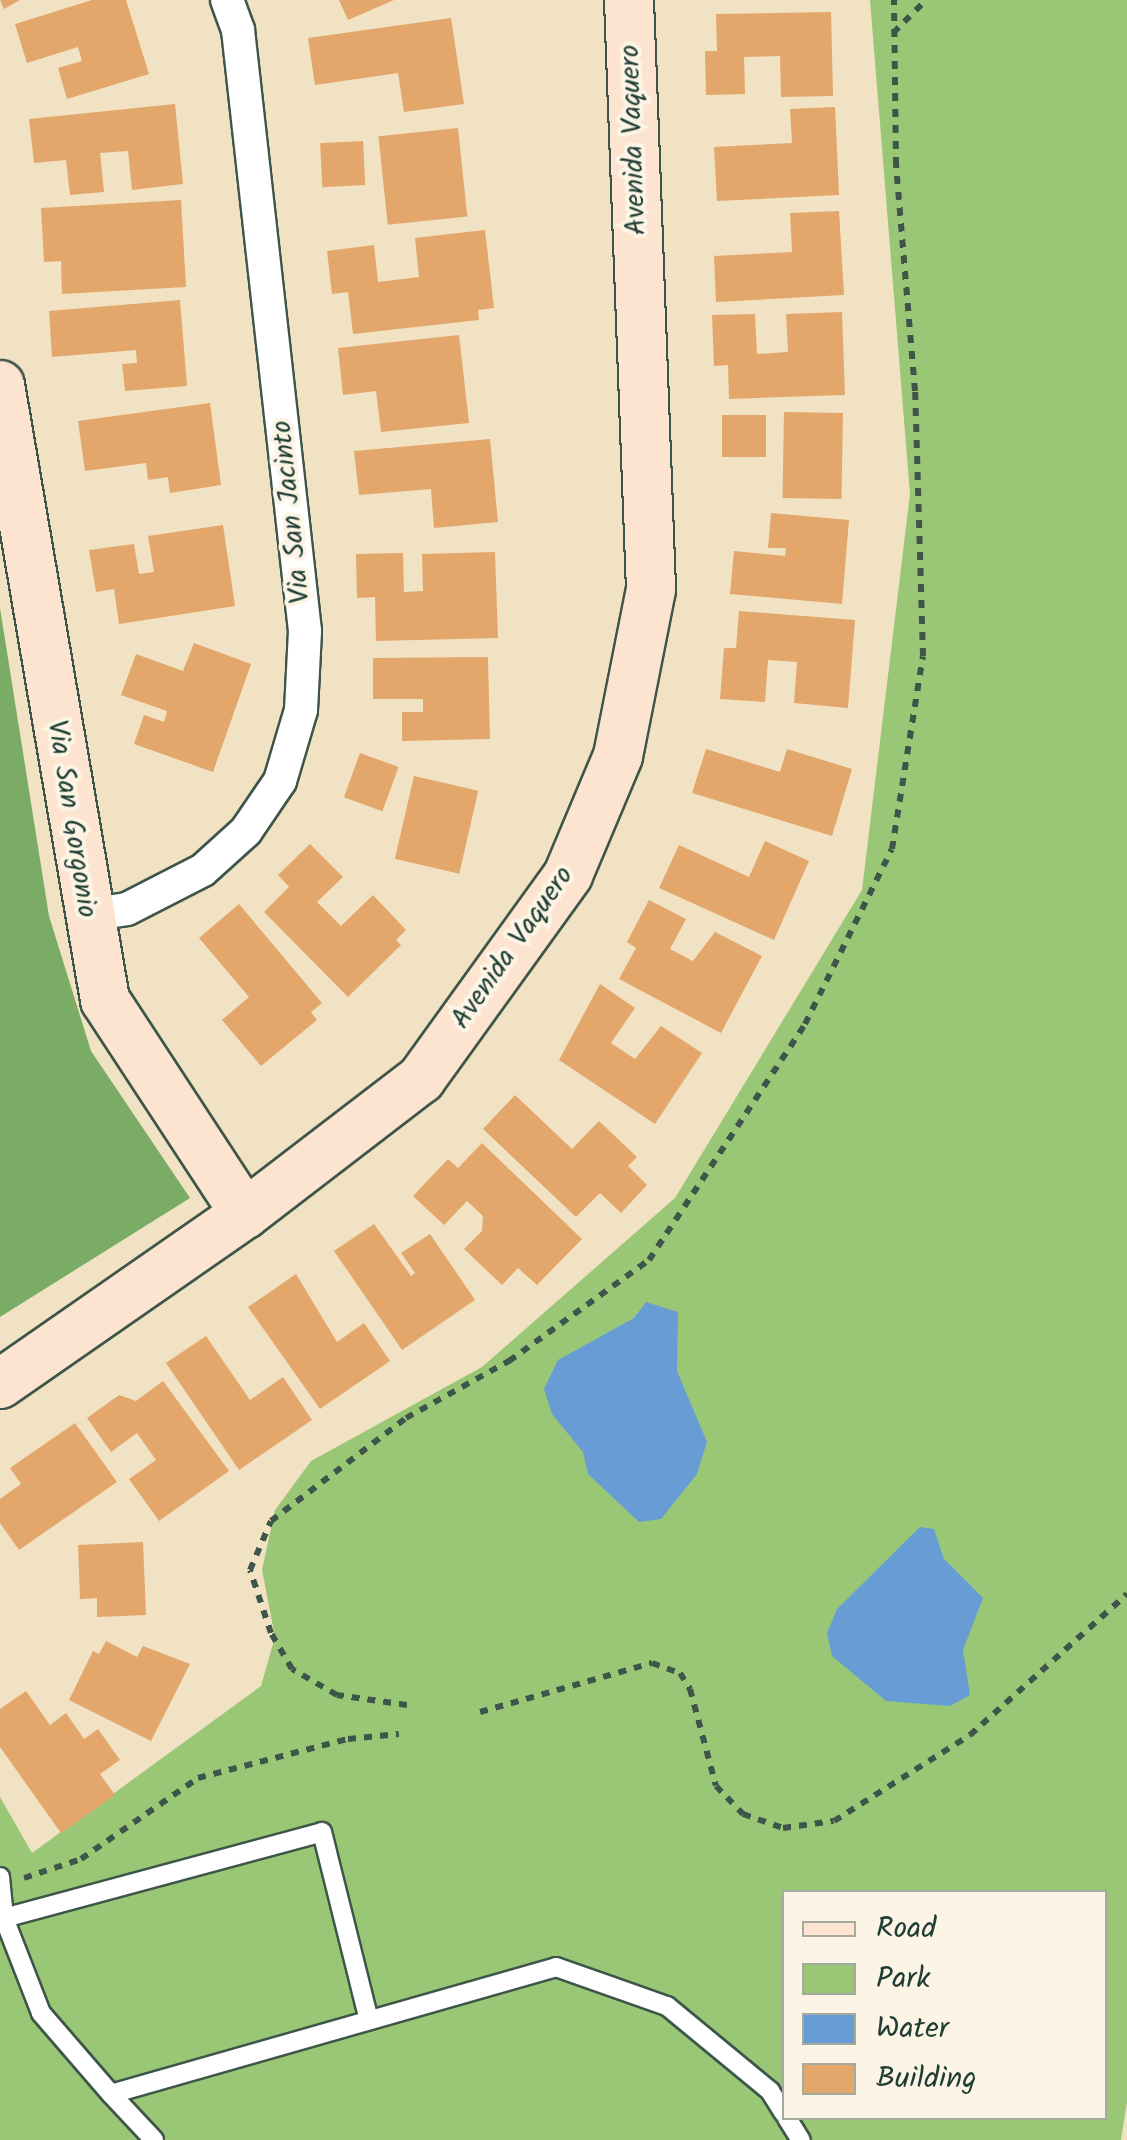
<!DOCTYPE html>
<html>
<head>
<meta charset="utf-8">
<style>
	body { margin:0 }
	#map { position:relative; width:1127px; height:2140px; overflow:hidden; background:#f0e2c3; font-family:Kalam,sans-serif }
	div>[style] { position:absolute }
	.green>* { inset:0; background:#9ac775 }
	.forest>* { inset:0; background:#7bac66 }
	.water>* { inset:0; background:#679dd4 }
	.building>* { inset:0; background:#e3a76c; transform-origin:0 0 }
	.path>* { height:6px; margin-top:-3px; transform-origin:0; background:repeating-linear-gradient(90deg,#3e5649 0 8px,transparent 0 16px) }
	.roads { filter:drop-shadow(2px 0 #3e5649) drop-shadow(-2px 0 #3e5649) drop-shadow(0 2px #3e5649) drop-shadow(0 -2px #3e5649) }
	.lane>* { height:18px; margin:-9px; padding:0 9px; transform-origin:9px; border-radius:9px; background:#fff }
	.street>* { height:32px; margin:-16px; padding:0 16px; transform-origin:16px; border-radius:16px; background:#fff }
	.secondary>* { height:48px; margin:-24px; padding:0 24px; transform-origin:24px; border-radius:24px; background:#fde4d0 }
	span { translate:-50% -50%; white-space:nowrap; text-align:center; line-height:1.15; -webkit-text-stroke:8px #fcf5e5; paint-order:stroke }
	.street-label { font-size:28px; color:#1f3d34 }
	.legend { position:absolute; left:782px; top:1890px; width:325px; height:230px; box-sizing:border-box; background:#fcf5e5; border:2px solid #a4ab9e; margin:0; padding:12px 18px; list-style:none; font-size:30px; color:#1f3d34 }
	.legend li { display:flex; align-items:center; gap:20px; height:50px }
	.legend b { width:50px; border:2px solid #a4ab9e }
</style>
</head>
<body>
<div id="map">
	<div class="green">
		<div style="clip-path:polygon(evenodd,870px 0,1127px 0,1127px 2102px,1121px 2140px,0 2140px,0 1797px,32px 1853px,261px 1686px,275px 1637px,262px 1570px,275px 1510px,311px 1461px,482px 1367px,675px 1198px,862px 890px,910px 494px,870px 0,784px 1892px,1104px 1892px,1104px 2118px,784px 2118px,784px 1892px)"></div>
	</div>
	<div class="forest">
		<div style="clip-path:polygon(0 608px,49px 916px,91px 1051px,190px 1198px,0 1317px)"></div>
	</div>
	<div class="water">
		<div style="clip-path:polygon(646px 1302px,678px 1312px,677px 1371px,707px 1442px,697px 1474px,661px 1519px,639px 1522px,588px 1474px,583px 1452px,552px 1414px,544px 1389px,558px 1360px,634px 1318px)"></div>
		<div style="clip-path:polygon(920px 1527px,934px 1529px,944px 1559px,983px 1598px,963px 1650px,970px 1695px,950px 1706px,886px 1701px,832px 1656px,827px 1633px,837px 1609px)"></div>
	</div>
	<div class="building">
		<div style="clip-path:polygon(0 0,20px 0,4px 9px)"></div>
		<div style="clip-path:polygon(92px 0,126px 0,149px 74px,67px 99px,58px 68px,82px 61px,78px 47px,27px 63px,15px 24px)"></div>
		<div style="clip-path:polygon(339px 0,394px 0,348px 20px)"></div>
		<div style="clip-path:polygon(831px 12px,833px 96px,781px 97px,780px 56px,744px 57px,745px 94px,706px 95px,705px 51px,717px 51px,716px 14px)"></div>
		<div style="clip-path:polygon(451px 18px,464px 104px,404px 112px,398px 73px,315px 85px,308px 38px)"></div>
		<div style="clip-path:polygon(175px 104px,183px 184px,132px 190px,128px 151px,100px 153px,104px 192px,70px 195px,66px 160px,34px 163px,29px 119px)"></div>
		<div style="clip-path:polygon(835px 107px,839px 195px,717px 201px,714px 147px,792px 143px,790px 109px)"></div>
		<div style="left:458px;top:128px;width:89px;height:80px;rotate:84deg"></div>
		<div style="left:363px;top:141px;width:44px;height:43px;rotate:87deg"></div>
		<div style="clip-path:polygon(181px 200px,186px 287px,62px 294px,61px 261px,44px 262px,41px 208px)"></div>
		<div style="clip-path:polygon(839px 211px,844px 295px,716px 302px,714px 256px,792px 252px,790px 213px)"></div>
		<div style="clip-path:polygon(485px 230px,494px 308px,478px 310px,479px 320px,353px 334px,348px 292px,332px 294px,327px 251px,374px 245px,378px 282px,419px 277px,415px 238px)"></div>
		<div style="clip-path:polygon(180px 300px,187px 386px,125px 391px,122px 364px,137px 363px,136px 350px,52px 357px,49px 311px)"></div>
		<div style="clip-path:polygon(842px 312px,845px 395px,729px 399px,728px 365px,714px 366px,712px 315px,755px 314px,757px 354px,788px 352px,786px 314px)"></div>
		<div style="clip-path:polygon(459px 335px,469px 423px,381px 432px,376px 391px,343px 395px,338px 348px)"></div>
		<div style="clip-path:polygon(210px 403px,221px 485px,170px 493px,168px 477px,148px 480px,146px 463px,85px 471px,78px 421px)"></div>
		<div style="left:784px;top:412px;width:59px;height:86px;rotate:1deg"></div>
		<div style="left:722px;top:415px;width:44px;height:42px"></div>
		<div style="clip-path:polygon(490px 439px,498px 522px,434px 528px,431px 489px,359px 495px,354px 451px)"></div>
		<div style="clip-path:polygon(771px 513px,849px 520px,842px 604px,730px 594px,734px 551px,785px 556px,786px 548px,768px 548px)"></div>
		<div style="clip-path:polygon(223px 525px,235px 606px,119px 624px,114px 589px,96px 592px,89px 550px,134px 544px,139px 574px,154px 572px,148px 536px)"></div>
		<div style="clip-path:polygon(495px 552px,498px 638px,376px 641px,375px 597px,357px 598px,356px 554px,403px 553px,404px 592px,423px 591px,422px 554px)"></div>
		<div style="clip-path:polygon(739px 611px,855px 620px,848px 708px,794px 703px,797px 662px,768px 660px,765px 702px,720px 699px,724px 648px,736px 648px)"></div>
		<div style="clip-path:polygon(194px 643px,251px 664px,213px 772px,134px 744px,144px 715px,164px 722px,167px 711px,121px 695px,136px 654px,183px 671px)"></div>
		<div style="clip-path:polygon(488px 657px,490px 739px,402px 741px,402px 712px,423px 712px,423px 699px,373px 699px,373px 658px)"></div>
		<div style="clip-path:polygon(706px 749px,780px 772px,787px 749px,852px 769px,832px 836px,692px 793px)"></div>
		<div style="left:360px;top:753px;width:41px;height:47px;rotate:20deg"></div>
		<div style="left:414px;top:776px;width:66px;height:85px;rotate:13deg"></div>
		<div style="clip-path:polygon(765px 841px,809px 861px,774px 940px,659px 888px,679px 845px,749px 877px)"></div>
		<div style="clip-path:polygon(310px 844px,343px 877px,317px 902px,341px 926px,373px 895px,406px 930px,396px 940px,401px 945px,348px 997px,264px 912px,289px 887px,278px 875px)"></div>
		<div style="clip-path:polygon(649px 900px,686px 919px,670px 949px,693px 961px,715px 932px,762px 956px,721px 1033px,619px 979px,636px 948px,627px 942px)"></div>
		<div style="clip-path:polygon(239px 904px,322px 1003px,311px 1012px,317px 1020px,261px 1066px,222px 1020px,249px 997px,199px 938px)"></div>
		<div style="clip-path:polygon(600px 984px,635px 1008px,611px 1043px,635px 1059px,661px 1026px,702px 1053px,655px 1124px,559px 1060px)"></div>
		<div style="clip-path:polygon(515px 1095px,572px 1149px,599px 1121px,637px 1157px,628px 1166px,647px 1185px,621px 1213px,600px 1193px,576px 1217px,483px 1129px)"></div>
		<div style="clip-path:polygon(482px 1143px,582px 1239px,537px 1285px,518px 1268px,502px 1285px,464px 1249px,482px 1231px,483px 1216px,467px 1201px,444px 1225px,413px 1196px,448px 1159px,458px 1168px)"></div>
		<div style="clip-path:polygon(374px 1224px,411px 1276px,415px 1273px,401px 1253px,430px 1234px,475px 1300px,402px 1350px,334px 1251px)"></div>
		<div style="clip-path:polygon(296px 1274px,337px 1342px,364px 1323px,390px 1361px,320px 1409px,248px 1307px)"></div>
		<div style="clip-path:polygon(206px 1336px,250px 1400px,283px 1377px,312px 1420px,239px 1470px,166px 1363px)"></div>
		<div style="clip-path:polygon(163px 1381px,229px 1471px,159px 1521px,129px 1479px,156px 1460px,137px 1433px,111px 1452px,87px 1418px,119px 1395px,136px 1401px)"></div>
		<div style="clip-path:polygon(75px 1423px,117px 1482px,19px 1550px,0 1523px,0 1499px,21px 1484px,10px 1468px)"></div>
		<div style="clip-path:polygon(143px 1542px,146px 1615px,97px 1617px,97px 1598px,80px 1599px,78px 1545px)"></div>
		<div style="clip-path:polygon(106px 1641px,137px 1657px,143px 1646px,190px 1664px,151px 1741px,69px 1700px,93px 1651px,99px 1654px)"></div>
		<div style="clip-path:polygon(26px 1691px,50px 1725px,66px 1713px,84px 1739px,98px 1729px,120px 1760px,100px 1774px,115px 1795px,61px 1833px,0 1747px,0 1709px)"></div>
	</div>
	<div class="path">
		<div style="left:893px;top:33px;width:47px;rotate:-45deg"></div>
		<div style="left:407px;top:1705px;width:71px;rotate:-171.9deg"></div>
		<div style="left:337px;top:1695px;width:52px;rotate:-150deg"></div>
		<div style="left:292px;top:1669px;width:42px;rotate:-120.3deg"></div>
		<div style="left:271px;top:1633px;width:66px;rotate:-108.4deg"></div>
		<div style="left:250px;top:1570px;width:53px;rotate:-66.8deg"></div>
		<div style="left:271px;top:1521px;width:170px;rotate:-37.3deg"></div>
		<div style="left:406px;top:1418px;width:118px;rotate:-29deg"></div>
		<div style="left:509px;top:1361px;width:173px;rotate:-35.8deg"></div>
		<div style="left:649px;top:1260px;width:283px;rotate:-56.5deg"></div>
		<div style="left:805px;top:1024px;width:195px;rotate:-63.6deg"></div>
		<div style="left:892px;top:849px;width:195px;rotate:-80.9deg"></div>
		<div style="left:923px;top:656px;width:265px;rotate:-91.7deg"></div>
		<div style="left:915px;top:391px;width:227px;rotate:-94.8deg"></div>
		<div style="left:896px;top:165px;width:165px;rotate:-90.7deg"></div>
		<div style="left:480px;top:1712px;width:179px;rotate:-15.9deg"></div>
		<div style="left:652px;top:1663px;width:30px;rotate:20deg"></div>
		<div style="left:680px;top:1673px;width:19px;rotate:58deg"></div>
		<div style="left:690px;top:1689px;width:100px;rotate:75deg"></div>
		<div style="left:716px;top:1786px;width:39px;rotate:46deg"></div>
		<div style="left:743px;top:1814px;width:42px;rotate:19.3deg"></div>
		<div style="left:783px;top:1828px;width:51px;rotate:-7.8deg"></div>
		<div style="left:834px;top:1821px;width:161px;rotate:-32.3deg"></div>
		<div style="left:970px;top:1735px;width:211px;rotate:-41.9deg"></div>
		<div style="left:24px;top:1878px;width:60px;rotate:-18.4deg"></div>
		<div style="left:81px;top:1859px;width:142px;rotate:-34.7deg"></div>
		<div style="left:198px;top:1778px;width:155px;rotate:-14.6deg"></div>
		<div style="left:348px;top:1739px;width:51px;rotate:-5.6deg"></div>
	</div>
	<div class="roads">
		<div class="lane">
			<div style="left:0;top:1877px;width:41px;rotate:84.4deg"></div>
			<div style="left:4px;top:1918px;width:102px;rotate:68.7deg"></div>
			<div style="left:41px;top:2013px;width:107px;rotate:49.2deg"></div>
			<div style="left:4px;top:1918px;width:329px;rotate:-15.1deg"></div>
			<div style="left:322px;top:1832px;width:194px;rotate:76deg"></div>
			<div style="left:787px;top:2118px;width:26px;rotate:58deg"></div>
			<div style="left:154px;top:2140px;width:63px;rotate:-133.1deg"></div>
			<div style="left:111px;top:2094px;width:463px;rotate:-15.9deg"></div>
			<div style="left:556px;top:1967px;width:118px;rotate:19.4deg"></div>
			<div style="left:667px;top:2006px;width:134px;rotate:39.5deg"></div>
			<div style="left:770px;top:2091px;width:26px;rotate:58deg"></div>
		</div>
		<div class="street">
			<div style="left:87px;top:915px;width:40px;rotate:-8.5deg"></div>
			<div style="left:127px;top:909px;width:85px;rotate:-27.2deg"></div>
			<div style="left:203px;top:870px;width:58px;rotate:-42.2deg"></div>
			<div style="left:246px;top:831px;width:60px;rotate:-55.8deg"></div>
			<div style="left:280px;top:781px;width:74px;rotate:-73.5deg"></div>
			<div style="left:301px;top:710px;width:79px;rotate:-87.1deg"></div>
			<div style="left:305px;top:631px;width:605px;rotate:-96.36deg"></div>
			<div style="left:238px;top:30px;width:32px;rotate:-110deg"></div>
		</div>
		<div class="secondary">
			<div style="left:0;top:385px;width:624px;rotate:80.31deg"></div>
			<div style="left:105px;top:1000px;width:256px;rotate:56.8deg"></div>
			<div style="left:0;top:1384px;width:298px;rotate:-34.8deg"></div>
			<div style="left:245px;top:1214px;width:222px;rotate:-37.5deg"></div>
			<div style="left:421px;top:1079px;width:251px;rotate:-54.2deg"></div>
			<div style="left:568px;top:875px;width:129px;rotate:-67.2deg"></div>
			<div style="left:618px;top:756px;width:170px;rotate:-78.8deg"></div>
			<div style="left:651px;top:589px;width:589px;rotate:-92.14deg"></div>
		</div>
	</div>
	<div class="street-label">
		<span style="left:634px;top:140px;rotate:-92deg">Avenida Vaquero</span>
		<span style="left:292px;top:512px;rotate:-96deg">Via San Jacinto</span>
		<span style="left:71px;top:819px;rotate:81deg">Via San Gorgonio</span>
		<span style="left:513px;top:948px;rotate:-55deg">Avenida Vaquero</span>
	</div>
	<ul class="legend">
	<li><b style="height:12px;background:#fde4d0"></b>Road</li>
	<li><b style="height:28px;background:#9ac775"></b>Park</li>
	<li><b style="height:28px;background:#679dd4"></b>Water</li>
	<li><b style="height:28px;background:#e3a76c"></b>Building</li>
	</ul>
</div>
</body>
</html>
